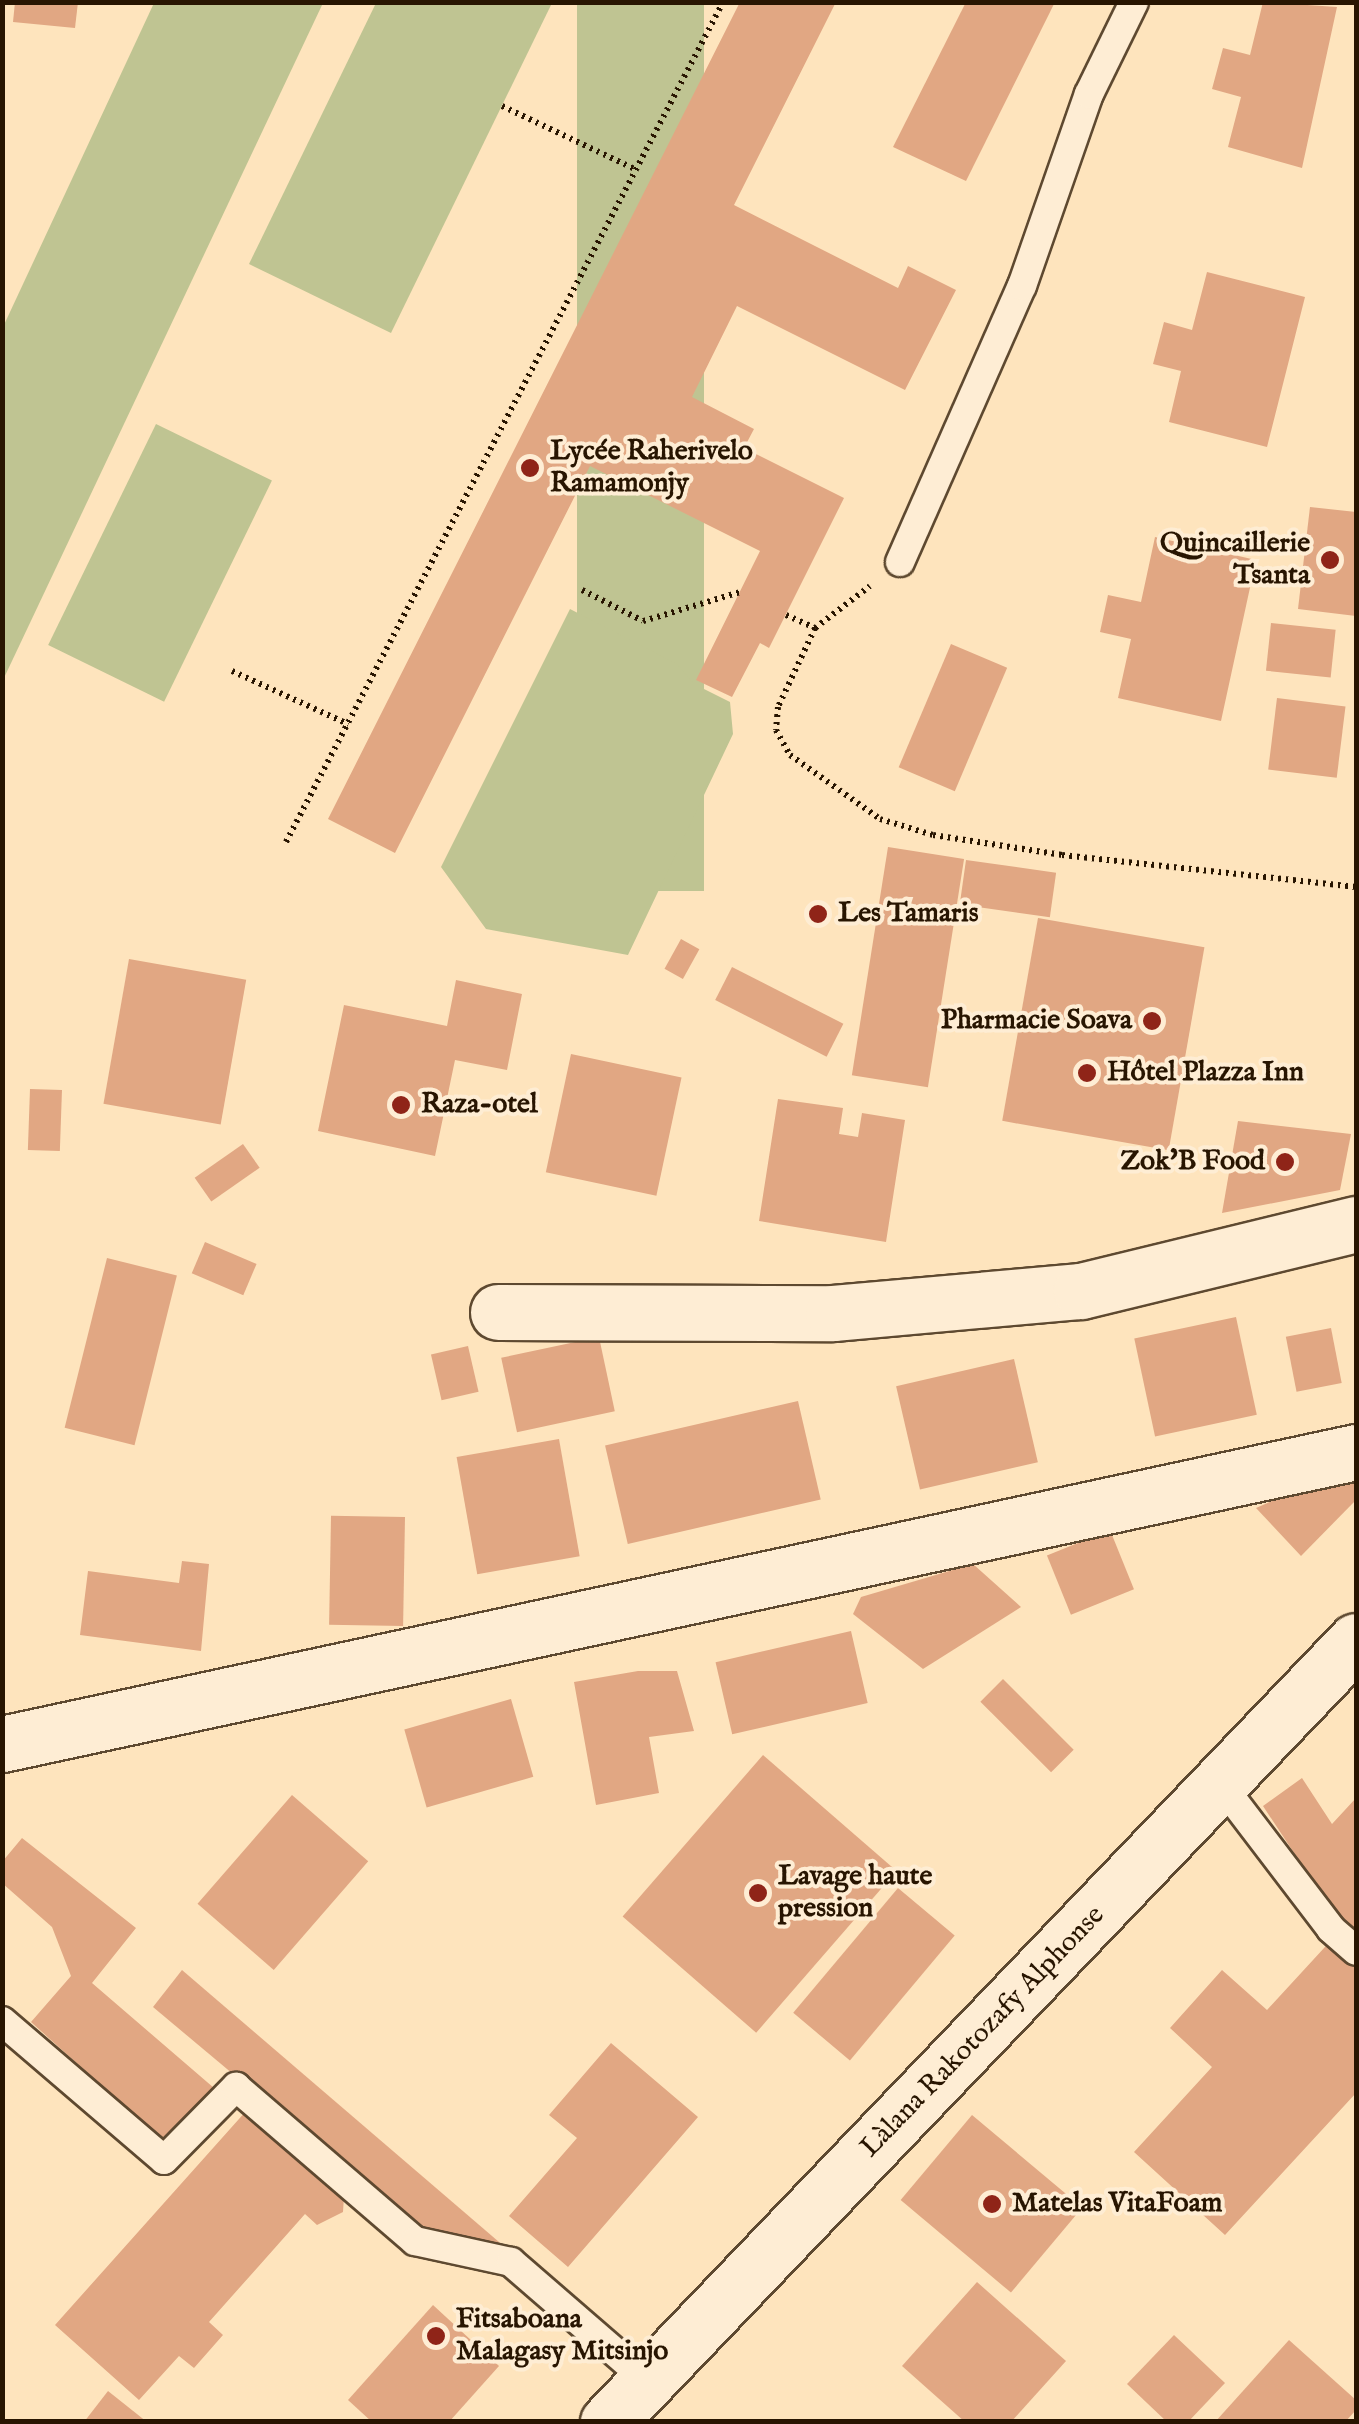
<!DOCTYPE html>
<html>
<head>
<meta charset="utf-8">
<style>
	body { margin:0 }
	#map { position:relative; width:1359px; height:2424px; overflow:hidden; background:#fee4bd; font-family:"IM FELL English",serif }
	div>[style] { position:absolute }
	.green>* { inset:0; background:#bfc492; transform-origin:0 0 }
	.building>* { inset:0; background:#e1a783; transform-origin:0 0 }
	.path>* { height:6px; margin-top:-3px; transform-origin:0; background:repeating-linear-gradient(90deg,#281501 0 2.5px,transparent 0 7.5px) }
	.roads { filter:drop-shadow(2px 0 #5e4930) drop-shadow(-2px 0 #5e4930) drop-shadow(0 2px #5e4930) drop-shadow(0 -2px #5e4930) }
	.lane>* { height:28px; margin:-14px; padding:0 14px; transform-origin:14px; border-radius:14px; background:#feedd4 }
	.street>* { height:55px; margin:-27.5px; padding:0 27.5px; transform-origin:27.5px; border-radius:27.5px; background:#feedd4 }
	.secondary>* { height:55px; margin:-27.5px; padding:0 27.5px; transform-origin:27.5px; border-radius:27.5px; background:#feedd4 }
	.dots>* { width:28px; height:28px; translate:-50% -50%; box-sizing:border-box; border:5px solid #feedd4; border-radius:50% }
	span { translate:-50% -50%; white-space:nowrap; text-align:center; line-height:1.15; -webkit-text-stroke:8px #feedd4; paint-order:stroke }
	.poi-label { font-size:28px; color:#281501; font-weight:700 }
	.left { translate:0 -50%; text-align:left }
	.right { translate:-100% -50%; text-align:right }
	.street-label { font-size:28px; color:#281501 }
	.frame { position:absolute; inset:0; border:5px solid #281501; pointer-events:none }
</style>
</head>
<body>
<div id="map">
	<div class="green">
		<div style="left:577px;top:2px;width:127px;height:889px"></div>
		<div style="clip-path:polygon(154px 3px,323px 3px,3px 680px,3px 327px)"></div>
		<div style="clip-path:polygon(376px 3px,552px 3px,391px 333px,249px 264px)"></div>
		<div style="left:156px;top:424px;width:129px;height:246px;rotate:26deg"></div>
		<div style="clip-path:polygon(570px 609px,677px 664px,694px 684px,730px 702px,733px 734px,628px 955px,486px 929px,441px 867px)"></div>
	</div>
	<div class="building">
		<div style="clip-path:polygon(15px 2px,78px 2px,75px 28px,13px 22px)"></div>
		<div style="clip-path:polygon(740px 2px,836px 2px,734px 205px,898px 288px,908px 266px,956px 290px,905px 390px,737px 306px,692px 397px,754px 429px,744px 448px,844px 498px,769px 648px,760px 643px,732px 697px,696px 680px,760px 551px,590px 466px,395px 853px,328px 819px)"></div>
		<div style="clip-path:polygon(966px 2px,1055px 2px,966px 181px,893px 147px)"></div>
		<div style="clip-path:polygon(1263px 2px,1337px 7px,1302px 168px,1228px 147px,1241px 97px,1212px 89px,1223px 48px,1250px 55px)"></div>
		<div style="clip-path:polygon(1207px 272px,1305px 297px,1267px 447px,1169px 422px,1181px 371px,1153px 364px,1164px 322px,1192px 330px)"></div>
		<div style="clip-path:polygon(1310px 507px,1356px 512px,1356px 616px,1298px 609px)"></div>
		<div style="clip-path:polygon(1155px 537px,1256px 560px,1221px 721px,1118px 698px,1131px 639px,1100px 632px,1108px 595px,1141px 602px)"></div>
		<div style="left:1271px;top:623px;width:65px;height:48px;rotate:6deg"></div>
		<div style="left:951px;top:644px;width:61px;height:134px;rotate:23deg"></div>
		<div style="left:1277px;top:698px;width:69px;height:72px;rotate:7deg"></div>
		<div style="left:888px;top:847px;width:77px;height:231px;rotate:9deg"></div>
		<div style="left:966px;top:860px;width:91px;height:45px;rotate:8deg"></div>
		<div style="left:1038px;top:918px;width:169px;height:206px;rotate:10deg"></div>
		<div style="left:681px;top:939px;width:21px;height:34px;rotate:29deg"></div>
		<div style="left:129px;top:959px;width:119px;height:147px;rotate:10deg"></div>
		<div style="left:732px;top:967px;width:125px;height:37px;rotate:27deg"></div>
		<div style="clip-path:polygon(456px 980px,522px 994px,507px 1070px,455px 1060px,435px 1156px,318px 1131px,344px 1005px,447px 1026px)"></div>
		<div style="left:571px;top:1054px;width:113px;height:121px;rotate:12deg"></div>
		<div style="left:30px;top:1089px;width:32px;height:61px;rotate:2deg"></div>
		<div style="clip-path:polygon(778px 1099px,843px 1108px,839px 1134px,858px 1137px,862px 1113px,905px 1120px,886px 1242px,759px 1221px)"></div>
		<div style="clip-path:polygon(1238px 1121px,1351px 1134px,1340px 1190px,1222px 1213px)"></div>
		<div style="left:243px;top:1144px;width:29px;height:59px;rotate:55deg"></div>
		<div style="left:205px;top:1242px;width:56px;height:34px;rotate:23deg"></div>
		<div style="left:107px;top:1258px;width:72px;height:175px;rotate:14deg"></div>
		<div style="left:1236px;top:1317px;width:100px;height:104px;rotate:78deg"></div>
		<div style="left:1331px;top:1328px;width:56px;height:46px;rotate:79deg"></div>
		<div style="left:599px;top:1337px;width:76px;height:100px;rotate:78deg"></div>
		<div style="left:468px;top:1346px;width:47px;height:38px;rotate:77deg"></div>
		<div style="left:1014px;top:1359px;width:106px;height:121px;rotate:77deg"></div>
		<div style="left:798px;top:1401px;width:101px;height:198px;rotate:77deg"></div>
		<div style="left:559px;top:1439px;width:119px;height:104px;rotate:80deg"></div>
		<div style="clip-path:polygon(1340px 1471px,1356px 1486px,1356px 1500px,1301px 1556px,1256px 1508px)"></div>
		<div style="left:405px;top:1517px;width:109px;height:74px;rotate:91deg"></div>
		<div style="left:1110px;top:1530px;width:64px;height:68px;rotate:68deg"></div>
		<div style="clip-path:polygon(182px 1561px,209px 1564px,201px 1651px,80px 1635px,88px 1571px,179px 1583px)"></div>
		<div style="clip-path:polygon(973px 1564px,1021px 1607px,923px 1669px,853px 1614px,861px 1597px)"></div>
		<div style="left:851px;top:1631px;width:74px;height:139px;rotate:77deg"></div>
		<div style="clip-path:polygon(638px 1671px,677px 1671px,694px 1731px,649px 1737px,659px 1793px,596px 1805px,574px 1682px)"></div>
		<div style="left:1003px;top:1679px;width:100px;height:32px;rotate:45deg"></div>
		<div style="left:511px;top:1699px;width:81px;height:111px;rotate:74deg"></div>
		<div style="left:763px;top:1755px;width:177px;height:214px;rotate:41deg"></div>
		<div style="clip-path:polygon(1302px 1778px,1332px 1824px,1356px 1798px,1356px 1947px,1263px 1806px)"></div>
		<div style="left:292px;top:1795px;width:101px;height:144px;rotate:41deg"></div>
		<div style="clip-path:polygon(22px 1838px,136px 1928px,92px 1983px,214px 2088px,164px 2142px,31px 2022px,71px 1976px,52px 1927px,2px 1883px,2px 1862px)"></div>
		<div style="left:898px;top:1888px;width:74px;height:163px;rotate:40deg"></div>
		<div style="clip-path:polygon(1336px 1935px,1356px 1954px,1356px 2093px,1225px 2235px,1134px 2152px,1212px 2067px,1170px 2028px,1222px 1970px,1267px 2010px)"></div>
		<div style="clip-path:polygon(182px 1970px,506px 2248px,419px 2230px,153px 2007px)"></div>
		<div style="clip-path:polygon(611px 2043px,698px 2117px,568px 2267px,509px 2216px,577px 2138px,549px 2115px)"></div>
		<div style="clip-path:polygon(247px 2110px,344px 2196px,343px 2212px,317px 2225px,305px 2214px,209px 2322px,223px 2335px,194px 2368px,179px 2356px,139px 2400px,55px 2325px)"></div>
		<div style="left:972px;top:2115px;width:144px;height:111px;rotate:40deg"></div>
		<div style="clip-path:polygon(977px 2282px,1066px 2361px,1011px 2422px,965px 2422px,902px 2366px)"></div>
		<div style="clip-path:polygon(433px 2305px,499px 2366px,449px 2422px,372px 2422px,348px 2400px)"></div>
		<div style="clip-path:polygon(1174px 2335px,1225px 2383px,1188px 2422px,1167px 2422px,1127px 2384px)"></div>
		<div style="clip-path:polygon(1289px 2340px,1356px 2400px,1356px 2410px,1345px 2422px,1215px 2422px)"></div>
		<div style="clip-path:polygon(108px 2391px,147px 2422px,84px 2422px)"></div>
	</div>
	<div class="path">
		<div style="left:502px;top:106px;width:149px;rotate:25.4deg"></div>
		<div style="left:582px;top:590px;width:68px;rotate:26.9deg"></div>
		<div style="left:643px;top:621px;width:101px;rotate:-16.6deg"></div>
		<div style="left:786px;top:615px;width:32px;rotate:24deg"></div>
		<div style="left:815px;top:628px;width:87px;rotate:115.1deg"></div>
		<div style="left:778px;top:707px;width:23px;rotate:95deg"></div>
		<div style="left:776px;top:730px;width:29px;rotate:61deg"></div>
		<div style="left:790px;top:755px;width:110px;rotate:35.4deg"></div>
		<div style="left:880px;top:819px;width:55px;rotate:16.8deg"></div>
		<div style="left:933px;top:835px;width:131px;rotate:8.8deg"></div>
		<div style="left:1062px;top:855px;width:296px;rotate:6.2deg"></div>
		<div style="left:815px;top:628px;width:69px;rotate:-37.4deg"></div>
		<div style="left:232px;top:671px;width:128px;rotate:24.6deg"></div>
		<div style="left:286px;top:842px;width:947px;rotate:-62.51deg"></div>
	</div>
	<div class="roads">
		<div class="lane">
			<div style="left:900px;top:562px;width:302px;rotate:-66.2deg"></div>
			<div style="left:1022px;top:286px;width:203px;rotate:-70.8deg"></div>
			<div style="left:1089px;top:94px;width:102px;rotate:-63.9deg"></div>
			<div style="left:1223px;top:1787px;width:178px;rotate:52.7deg"></div>
			<div style="left:1331px;top:1929px;width:33px;rotate:41deg"></div>
			<div style="left:2px;top:2021px;width:213px;rotate:40.6deg"></div>
			<div style="left:164px;top:2160px;width:103px;rotate:-45.4deg"></div>
			<div style="left:236px;top:2087px;width:236px;rotate:40.7deg"></div>
			<div style="left:415px;top:2241px;width:98px;rotate:12.3deg"></div>
			<div style="left:511px;top:2262px;width:179px;rotate:40.9deg"></div>
		</div>
		<div class="street">
			<div style="left:498px;top:1312px;width:335px;rotate:0.2deg"></div>
			<div style="left:833px;top:1313px;width:249px;rotate:-5.1deg"></div>
			<div style="left:1081px;top:1291px;width:283px;rotate:-13.7deg"></div>
			<div style="left:2px;top:1744px;width:1385px;rotate:-12.17deg"></div>
		</div>
		<div class="secondary">
			<div style="left:608px;top:2422px;width:1081px;rotate:-46.24deg"></div>
		</div>
	</div>
	<div class="dots">
		<div style="left:530px;top:468px;background:#8f2418"></div>
		<div style="left:1330px;top:560px;background:#8f2418"></div>
		<div style="left:818px;top:914px;background:#8f2418"></div>
		<div style="left:1152px;top:1021px;background:#8f2418"></div>
		<div style="left:1087px;top:1073px;background:#8f2418"></div>
		<div style="left:401px;top:1105px;background:#8f2418"></div>
		<div style="left:1285px;top:1162px;background:#8f2418"></div>
		<div style="left:758px;top:1893px;background:#8f2418"></div>
		<div style="left:992px;top:2204px;background:#8f2418"></div>
		<div style="left:436px;top:2336px;background:#8f2418"></div>
	</div>
	<div class="poi-label">
		<span class="left" style="left:550px;top:468px">Lycée Raherivelo<br>Ramamonjy</span>
		<span class="right" style="left:1310px;top:560px">Quincaillerie<br>Tsanta</span>
		<span class="left" style="left:838px;top:914px">Les Tamaris</span>
		<span class="right" style="left:1132px;top:1021px">Pharmacie Soava</span>
		<span class="left" style="left:1107px;top:1073px">Hôtel Plazza Inn</span>
		<span class="left" style="left:421px;top:1105px">Raza-otel</span>
		<span class="right" style="left:1265px;top:1162px">Zok'B Food</span>
		<span class="left" style="left:778px;top:1893px">Lavage haute<br>pression</span>
		<span class="left" style="left:1012px;top:2204px">Matelas VitaFoam</span>
		<span class="left" style="left:456px;top:2336px">Fitsaboana<br>Malagasy Mitsinjo</span>
	</div>
	<div class="street-label">
		<span style="left:983px;top:2032px;rotate:-46deg">Làlana Rakotozafy Alphonse</span>
	</div>
	<div class="frame"></div>
</div>
</body>
</html>
